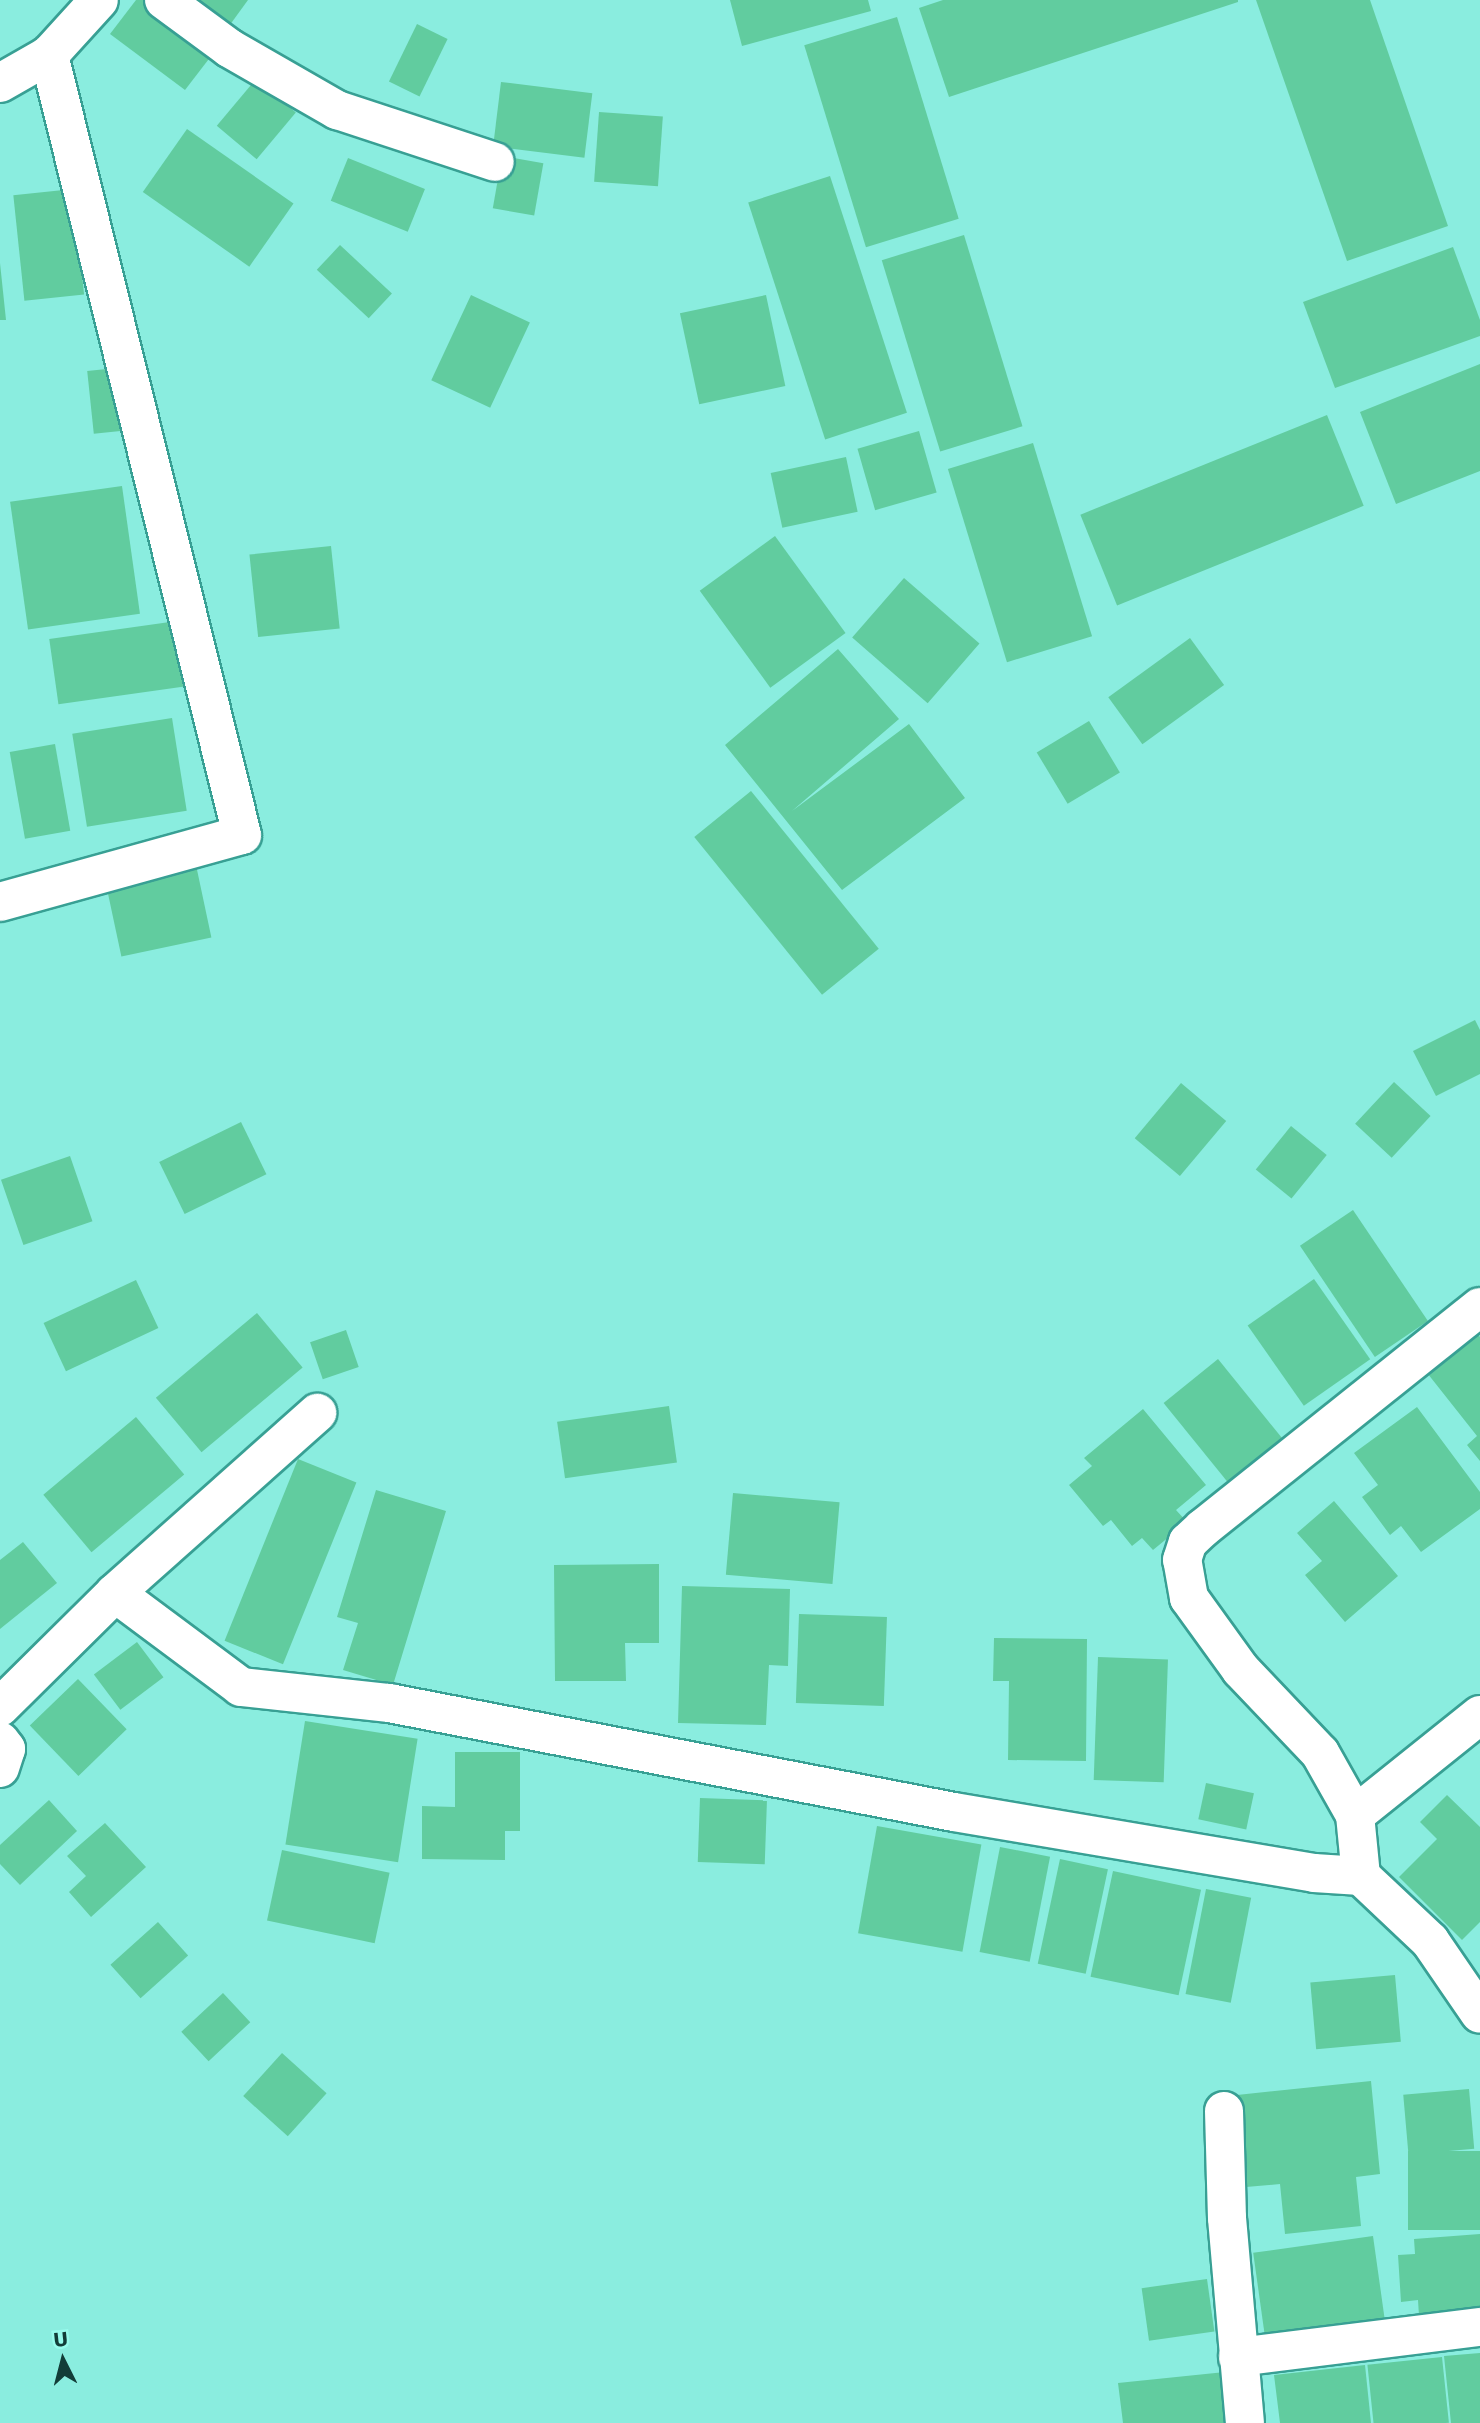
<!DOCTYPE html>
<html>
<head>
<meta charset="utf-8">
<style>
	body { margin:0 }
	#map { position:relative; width:1480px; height:2423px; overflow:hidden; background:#8aeddf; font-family:"DejaVu Sans",sans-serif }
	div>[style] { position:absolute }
	.building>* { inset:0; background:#61cc9f; transform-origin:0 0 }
	.roads { filter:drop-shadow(2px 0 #38a094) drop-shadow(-2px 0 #38a094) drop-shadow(0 2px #38a094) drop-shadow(0 -2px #38a094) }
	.minor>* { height:38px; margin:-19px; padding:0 19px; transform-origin:19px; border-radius:19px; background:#fff }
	span { translate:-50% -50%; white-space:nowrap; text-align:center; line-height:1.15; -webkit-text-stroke:5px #97fbec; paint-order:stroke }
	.north { position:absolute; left:28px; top:2325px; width:70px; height:70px; -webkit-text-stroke:5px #97fbec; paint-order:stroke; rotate:354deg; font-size:19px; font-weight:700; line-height:28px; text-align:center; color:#123d38 }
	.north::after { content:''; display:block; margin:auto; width:24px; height:32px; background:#123d38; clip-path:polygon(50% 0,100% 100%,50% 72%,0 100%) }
</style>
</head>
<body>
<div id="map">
	<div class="building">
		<div style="clip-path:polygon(136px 0,147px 0,215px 51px,185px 90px,110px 34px)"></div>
		<div style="clip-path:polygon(179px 0,248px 0,224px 33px)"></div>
		<div style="clip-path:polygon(730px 0,868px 0,871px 11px,742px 46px)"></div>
		<div style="clip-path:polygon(943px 0,1238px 0,1238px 2px,949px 97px,919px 8px)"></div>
		<div style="clip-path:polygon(1256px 0,1370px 0,1448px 226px,1347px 261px)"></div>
		<div style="left:897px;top:17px;width:211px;height:97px;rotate:73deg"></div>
		<div style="left:417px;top:24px;width:34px;height:64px;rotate:26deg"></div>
		<div style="left:256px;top:79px;width:52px;height:61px;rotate:40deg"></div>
		<div style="left:501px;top:82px;width:92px;height:65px;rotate:7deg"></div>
		<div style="left:599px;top:112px;width:64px;height:70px;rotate:4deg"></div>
		<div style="left:187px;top:129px;width:130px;height:77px;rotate:35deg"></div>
		<div style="left:502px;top:156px;width:42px;height:53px;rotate:10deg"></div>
		<div style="left:348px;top:158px;width:83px;height:46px;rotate:22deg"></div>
		<div style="left:830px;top:176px;width:249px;height:86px;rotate:72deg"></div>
		<div style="left:73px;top:189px;width:106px;height:60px;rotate:84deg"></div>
		<div style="left:964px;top:235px;width:200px;height:86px;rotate:73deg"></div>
		<div style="left:340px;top:245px;width:71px;height:34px;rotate:43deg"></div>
		<div style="clip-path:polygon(1453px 247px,1480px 320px,1480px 336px,1335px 388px,1303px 302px)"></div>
		<div style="clip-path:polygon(0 263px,6px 320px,0 320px)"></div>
		<div style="left:471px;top:295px;width:65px;height:94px;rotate:25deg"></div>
		<div style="left:766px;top:295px;width:93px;height:88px;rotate:78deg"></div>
		<div style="clip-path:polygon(1480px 364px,1480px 471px,1396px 504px,1360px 412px)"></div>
		<div style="left:126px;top:367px;width:63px;height:39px;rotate:84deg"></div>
		<div style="left:1327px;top:415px;width:98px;height:266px;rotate:68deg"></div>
		<div style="left:919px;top:431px;width:64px;height:64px;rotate:74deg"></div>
		<div style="left:1033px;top:443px;width:202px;height:89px;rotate:73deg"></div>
		<div style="left:846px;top:457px;width:56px;height:77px;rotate:78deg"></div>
		<div style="left:122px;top:486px;width:129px;height:113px;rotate:82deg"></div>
		<div style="left:775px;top:536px;width:120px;height:93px;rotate:54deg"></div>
		<div style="left:331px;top:546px;width:83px;height:82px;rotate:84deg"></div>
		<div style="left:904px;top:578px;width:100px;height:79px;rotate:41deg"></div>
		<div style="left:177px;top:621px;width:66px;height:129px;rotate:82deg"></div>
		<div style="left:1190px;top:638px;width:58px;height:101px;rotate:54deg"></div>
		<div style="clip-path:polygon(838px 649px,899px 719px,792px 811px,909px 724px,965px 798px,842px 890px,725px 745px)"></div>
		<div style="left:172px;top:718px;width:94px;height:101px;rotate:81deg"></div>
		<div style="left:1089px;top:721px;width:60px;height:61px;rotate:59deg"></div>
		<div style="left:55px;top:744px;width:88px;height:46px;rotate:80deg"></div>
		<div style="left:751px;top:791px;width:203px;height:73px;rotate:51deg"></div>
		<div style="left:196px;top:865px;width:74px;height:92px;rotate:78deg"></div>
		<div style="clip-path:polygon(1475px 1020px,1480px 1030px,1480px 1074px,1436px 1096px,1413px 1051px)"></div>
		<div style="left:1394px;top:1082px;width:50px;height:57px;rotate:43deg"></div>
		<div style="left:1181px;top:1083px;width:59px;height:72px;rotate:40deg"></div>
		<div style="left:241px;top:1122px;width:58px;height:91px;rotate:64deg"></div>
		<div style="left:1291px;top:1126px;width:46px;height:56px;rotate:39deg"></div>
		<div style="left:70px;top:1156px;width:69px;height:73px;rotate:71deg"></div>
		<div style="left:1353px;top:1210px;width:134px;height:64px;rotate:56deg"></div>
		<div style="left:1314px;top:1279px;width:98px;height:81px;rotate:55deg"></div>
		<div style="left:136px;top:1280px;width:53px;height:102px;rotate:65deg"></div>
		<div style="left:257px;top:1313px;width:71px;height:132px;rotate:50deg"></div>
		<div style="clip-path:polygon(1474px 1329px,1480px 1337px,1480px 1461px,1467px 1445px,1477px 1436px,1424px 1369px)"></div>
		<div style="left:346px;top:1330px;width:39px;height:38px;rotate:71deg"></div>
		<div style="left:1218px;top:1359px;width:102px;height:70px;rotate:51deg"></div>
		<div style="left:669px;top:1406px;width:57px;height:113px;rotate:82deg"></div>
		<div style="clip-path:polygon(1417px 1407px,1480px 1492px,1480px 1509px,1421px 1552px,1401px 1526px,1390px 1535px,1362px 1497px,1378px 1485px,1354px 1453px)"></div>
		<div style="clip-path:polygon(1143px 1409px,1206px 1485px,1176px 1510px,1187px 1522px,1153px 1550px,1142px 1538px,1132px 1546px,1111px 1520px,1103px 1526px,1069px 1485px,1092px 1466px,1084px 1458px)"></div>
		<div style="left:136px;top:1417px;width:75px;height:121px;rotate:50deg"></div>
		<div style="left:298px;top:1459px;width:63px;height:196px;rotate:22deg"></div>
		<div style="clip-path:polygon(376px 1490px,446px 1511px,393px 1685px,343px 1670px,358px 1623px,337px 1617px)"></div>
		<div style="left:733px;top:1493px;width:107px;height:82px;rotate:5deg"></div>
		<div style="clip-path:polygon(1334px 1501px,1398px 1576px,1345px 1622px,1305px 1575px,1322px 1561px,1297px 1533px)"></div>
		<div style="clip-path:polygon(23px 1542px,57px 1583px,0 1629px,0 1560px)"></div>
		<div style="clip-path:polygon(659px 1564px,659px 1643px,625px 1643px,626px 1681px,555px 1681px,554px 1565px)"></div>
		<div style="clip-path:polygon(682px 1586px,790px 1589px,788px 1666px,769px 1665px,766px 1725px,678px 1723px)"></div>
		<div style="left:799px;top:1614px;width:88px;height:89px;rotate:2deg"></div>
		<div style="clip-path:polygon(994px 1638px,1087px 1639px,1086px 1761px,1008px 1760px,1009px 1681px,993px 1681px)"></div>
		<div style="left:137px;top:1642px;width:44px;height:54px;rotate:53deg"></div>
		<div style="left:1098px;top:1657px;width:70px;height:123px;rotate:2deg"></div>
		<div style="left:78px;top:1679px;width:70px;height:67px;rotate:46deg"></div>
		<div style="left:305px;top:1721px;width:114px;height:125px;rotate:9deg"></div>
		<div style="clip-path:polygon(455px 1752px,520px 1752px,520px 1831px,505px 1831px,505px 1860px,422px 1859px,422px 1806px,455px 1807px)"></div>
		<div style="left:1206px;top:1783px;width:49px;height:37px;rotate:12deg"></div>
		<div style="clip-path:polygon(1447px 1795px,1480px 1827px,1480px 1922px,1462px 1940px,1399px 1877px,1437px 1839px,1420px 1822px)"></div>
		<div style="left:700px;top:1798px;width:67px;height:64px;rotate:2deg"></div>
		<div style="clip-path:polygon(49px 1800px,77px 1831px,20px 1885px,0 1864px,0 1845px)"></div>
		<div style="clip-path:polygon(105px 1823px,146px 1867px,91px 1917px,69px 1892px,86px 1876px,67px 1856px)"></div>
		<div style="left:877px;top:1826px;width:106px;height:109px;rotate:10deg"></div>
		<div style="left:1000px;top:1847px;width:51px;height:107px;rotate:11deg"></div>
		<div style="left:282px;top:1850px;width:110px;height:72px;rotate:12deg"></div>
		<div style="left:1060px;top:1859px;width:49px;height:107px;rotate:12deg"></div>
		<div style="left:1113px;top:1871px;width:90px;height:108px;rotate:12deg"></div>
		<div style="left:1206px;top:1889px;width:46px;height:107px;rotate:11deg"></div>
		<div style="left:158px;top:1922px;width:45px;height:64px;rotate:48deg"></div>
		<div style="left:1395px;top:1975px;width:67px;height:85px;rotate:85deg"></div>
		<div style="left:223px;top:1993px;width:40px;height:57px;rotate:47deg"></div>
		<div style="left:282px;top:2053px;width:60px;height:58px;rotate:42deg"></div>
		<div style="clip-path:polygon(1371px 2081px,1380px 2174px,1356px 2177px,1361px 2226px,1285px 2234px,1280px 2184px,1246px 2187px,1237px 2095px)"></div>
		<div style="left:1469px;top:2089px;width:60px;height:66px;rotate:85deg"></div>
		<div style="left:1480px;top:2151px;width:79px;height:72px;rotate:90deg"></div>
		<div style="clip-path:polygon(1480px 2234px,1480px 2312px,1419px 2316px,1418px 2300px,1401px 2302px,1398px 2255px,1415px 2254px,1414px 2239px)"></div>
		<div style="left:1373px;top:2236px;width:89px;height:121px;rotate:82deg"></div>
		<div style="left:1207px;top:2279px;width:53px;height:66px;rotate:82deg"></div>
		<div style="clip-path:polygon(1480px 2353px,1480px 2423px,1451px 2423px,1444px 2356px)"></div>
		<div style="left:1442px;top:2357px;width:66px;height:75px;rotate:84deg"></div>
		<div style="clip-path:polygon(1365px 2365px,1371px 2423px,1280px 2423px,1274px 2375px)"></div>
		<div style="clip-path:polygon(1225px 2372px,1231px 2423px,1123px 2423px,1118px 2383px)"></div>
	</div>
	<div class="roads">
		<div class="minor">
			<div style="left:164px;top:0;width:81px;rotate:36.4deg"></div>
			<div style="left:229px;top:48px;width:125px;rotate:29.9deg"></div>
			<div style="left:337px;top:110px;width:166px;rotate:18.2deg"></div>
			<div style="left:0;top:83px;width:56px;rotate:-29.7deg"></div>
			<div style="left:49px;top:55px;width:74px;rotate:-47.7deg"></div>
			<div style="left:0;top:902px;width:251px;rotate:-15.5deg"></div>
			<div style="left:242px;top:835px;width:804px;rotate:-103.9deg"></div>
			<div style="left:115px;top:1593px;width:157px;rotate:36.7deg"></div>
			<div style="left:241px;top:1687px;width:149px;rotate:6.2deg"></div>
			<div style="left:389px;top:1703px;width:575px;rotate:10.92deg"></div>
			<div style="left:954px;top:1812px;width:365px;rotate:9.6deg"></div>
			<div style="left:1314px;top:1873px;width:47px;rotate:3.7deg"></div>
			<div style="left:1361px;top:1876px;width:95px;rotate:43.3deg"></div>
			<div style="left:1430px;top:1941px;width:88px;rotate:55.6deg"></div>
			<div style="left:0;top:1707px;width:162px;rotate:-44.7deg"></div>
			<div style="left:115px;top:1593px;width:271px;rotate:-41.7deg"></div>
			<div style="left:0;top:1741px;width:10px;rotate:53deg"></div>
			<div style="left:6px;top:1749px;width:20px;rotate:108deg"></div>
			<div style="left:1355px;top:1815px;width:71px;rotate:-119.4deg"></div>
			<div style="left:1320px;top:1753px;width:115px;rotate:-133.6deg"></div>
			<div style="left:1241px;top:1670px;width:89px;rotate:-125.8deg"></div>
			<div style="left:1189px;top:1598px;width:39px;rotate:-100deg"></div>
			<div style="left:1182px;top:1560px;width:19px;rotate:-72deg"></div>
			<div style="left:1188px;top:1542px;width:21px;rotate:-43deg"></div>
			<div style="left:1203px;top:1528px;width:354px;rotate:-38.6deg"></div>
			<div style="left:1361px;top:1876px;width:61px;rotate:-95.6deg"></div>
			<div style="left:1355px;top:1815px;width:160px;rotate:-38.7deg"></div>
			<div style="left:1224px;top:2111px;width:107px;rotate:88.4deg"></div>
			<div style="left:1227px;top:2218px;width:206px;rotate:85deg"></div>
			<div style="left:1238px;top:2357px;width:244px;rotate:-7.1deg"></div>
		</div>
	</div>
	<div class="north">U</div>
</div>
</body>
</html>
